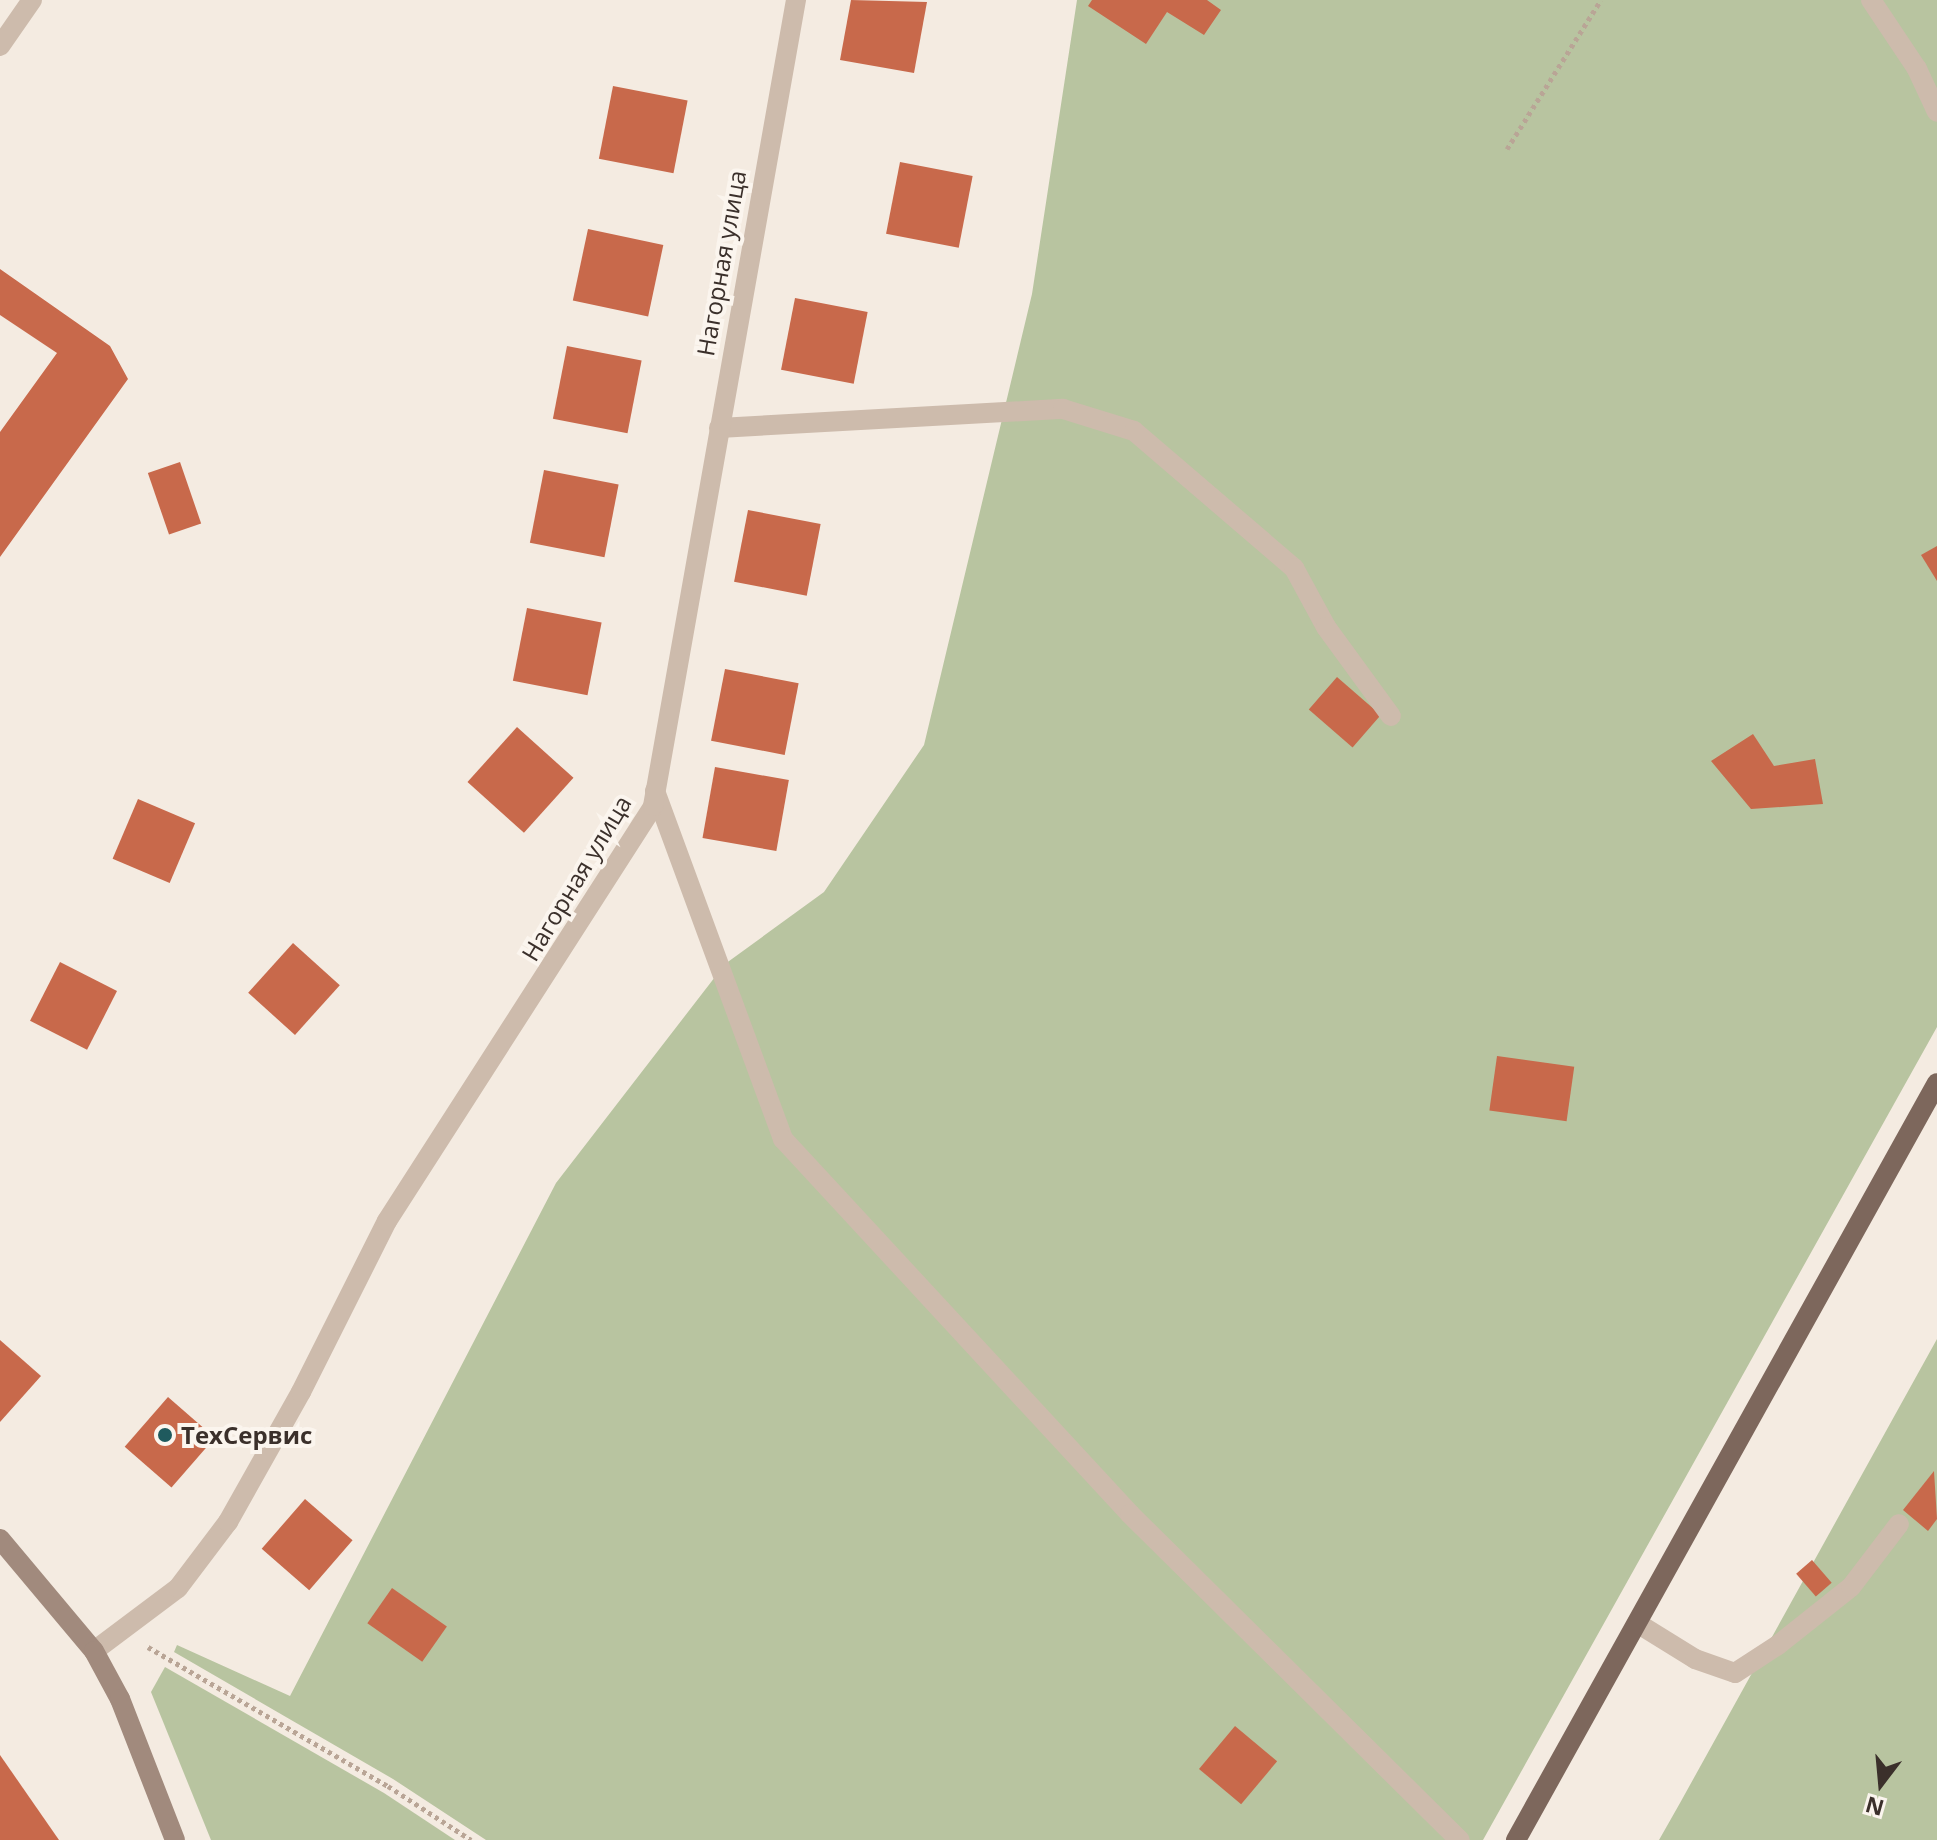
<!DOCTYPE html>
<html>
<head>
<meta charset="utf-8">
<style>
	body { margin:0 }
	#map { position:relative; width:1937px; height:1840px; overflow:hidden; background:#f4ebe1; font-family:"Open Sans",sans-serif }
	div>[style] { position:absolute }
	.green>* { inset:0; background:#b8c4a0 }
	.building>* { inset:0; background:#c8694b; transform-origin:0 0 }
	.path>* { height:5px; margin-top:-2.5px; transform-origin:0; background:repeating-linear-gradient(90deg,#b9a596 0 4px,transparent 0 8px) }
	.lane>* { height:20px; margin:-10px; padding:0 10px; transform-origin:10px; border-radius:10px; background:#cdbbac }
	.street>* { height:20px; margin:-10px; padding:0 10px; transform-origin:10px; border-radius:10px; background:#cdbbac }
	.secondary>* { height:20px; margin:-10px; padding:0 10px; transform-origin:10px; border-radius:10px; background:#a18a7d }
	.primary>* { height:20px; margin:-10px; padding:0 10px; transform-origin:10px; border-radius:10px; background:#7d675c }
	.dots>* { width:22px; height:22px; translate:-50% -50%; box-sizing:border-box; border:4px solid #fbf5ee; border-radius:50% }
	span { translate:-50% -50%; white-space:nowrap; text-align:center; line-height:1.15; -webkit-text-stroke:8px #fbf5ee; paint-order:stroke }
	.street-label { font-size:24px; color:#3b302b }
	.poi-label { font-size:24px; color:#3b302b; font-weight:700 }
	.left { translate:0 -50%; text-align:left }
	.north { position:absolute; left:1841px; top:1744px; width:80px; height:80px; -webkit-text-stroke:6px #fbf5ee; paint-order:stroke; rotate:196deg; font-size:22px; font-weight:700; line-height:32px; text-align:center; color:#3b302b }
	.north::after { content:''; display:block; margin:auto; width:28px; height:36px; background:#3b302b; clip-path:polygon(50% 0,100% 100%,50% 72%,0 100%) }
</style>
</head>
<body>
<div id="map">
	<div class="green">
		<div style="clip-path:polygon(1077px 0,1937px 0,1937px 1027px,1483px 1840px,486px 1840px,393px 1779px,174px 1652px,177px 1645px,290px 1696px,556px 1183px,725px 964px,824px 892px,924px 745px,1032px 294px)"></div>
		<div style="clip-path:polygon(1937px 1339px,1937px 1840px,1659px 1840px,1680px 1803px)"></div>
		<div style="clip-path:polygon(165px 1667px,384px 1793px,455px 1840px,211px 1840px,151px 1692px)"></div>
	</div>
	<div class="building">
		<div style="clip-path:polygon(851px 0,927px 2px,914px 73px,840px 60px)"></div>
		<div style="clip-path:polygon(1092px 0,1207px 0,1221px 10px,1204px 35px,1167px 12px,1146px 44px,1088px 6px)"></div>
		<div style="left:613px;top:86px;width:76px;height:74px;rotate:11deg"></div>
		<div style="left:900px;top:162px;width:74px;height:73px;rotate:11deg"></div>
		<div style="left:588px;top:229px;width:77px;height:73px;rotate:12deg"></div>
		<div style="clip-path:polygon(0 269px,110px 346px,128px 379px,0 557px,0 432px,57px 353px,0 315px)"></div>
		<div style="left:795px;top:298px;width:74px;height:73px;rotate:11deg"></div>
		<div style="left:567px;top:346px;width:76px;height:74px;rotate:11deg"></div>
		<div style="left:180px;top:462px;width:65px;height:34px;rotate:71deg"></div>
		<div style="left:544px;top:470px;width:76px;height:74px;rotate:11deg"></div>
		<div style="left:748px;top:510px;width:74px;height:73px;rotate:11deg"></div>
		<div style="clip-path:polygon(1937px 546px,1937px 581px,1921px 555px)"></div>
		<div style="left:527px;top:608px;width:76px;height:74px;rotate:11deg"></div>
		<div style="left:725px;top:669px;width:75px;height:73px;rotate:11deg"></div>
		<div style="left:1337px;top:677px;width:58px;height:43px;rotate:41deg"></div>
		<div style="left:517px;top:727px;width:76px;height:74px;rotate:42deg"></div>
		<div style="clip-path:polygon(1753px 734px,1774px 766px,1815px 759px,1823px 804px,1751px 809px,1711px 761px)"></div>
		<div style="left:715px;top:767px;width:75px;height:72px;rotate:10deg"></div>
		<div style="left:138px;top:799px;width:62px;height:65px;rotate:23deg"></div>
		<div style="left:293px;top:943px;width:63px;height:67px;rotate:42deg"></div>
		<div style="left:60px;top:962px;width:64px;height:66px;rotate:27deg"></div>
		<div style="left:1497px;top:1056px;width:78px;height:55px;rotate:8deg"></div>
		<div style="clip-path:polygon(0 1340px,41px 1376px,0 1422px)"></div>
		<div style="left:168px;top:1397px;width:62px;height:66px;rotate:41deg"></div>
		<div style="clip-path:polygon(1934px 1471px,1937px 1519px,1928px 1531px,1903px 1510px)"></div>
		<div style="left:305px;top:1499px;width:63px;height:66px;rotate:41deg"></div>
		<div style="left:1812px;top:1560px;width:30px;height:21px;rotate:49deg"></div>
		<div style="left:392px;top:1588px;width:67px;height:43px;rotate:35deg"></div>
		<div style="left:1235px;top:1726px;width:55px;height:56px;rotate:40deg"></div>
		<div style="clip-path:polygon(0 1755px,59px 1840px,0 1840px)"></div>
	</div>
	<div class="path">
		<div style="left:1507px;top:149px;width:176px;rotate:-57.8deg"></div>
		<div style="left:148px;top:1647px;width:277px;rotate:30.1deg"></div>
		<div style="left:388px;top:1786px;width:99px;rotate:33deg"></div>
	</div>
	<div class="lane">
		<div style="left:1871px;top:0;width:83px;rotate:56.3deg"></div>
		<div style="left:1917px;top:69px;width:47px;rotate:65.1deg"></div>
		<div style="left:655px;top:791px;width:371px;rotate:69.8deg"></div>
		<div style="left:783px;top:1139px;width:511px;rotate:47.22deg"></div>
		<div style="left:1130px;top:1514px;width:464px;rotate:44.7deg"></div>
		<div style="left:1637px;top:1623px;width:68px;rotate:31.8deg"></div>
		<div style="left:1695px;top:1659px;width:42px;rotate:19.3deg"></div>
		<div style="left:1735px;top:1673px;width:51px;rotate:-33.1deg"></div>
		<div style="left:1778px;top:1645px;width:93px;rotate:-38.5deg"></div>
		<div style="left:1851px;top:1587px;width:79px;rotate:-52.7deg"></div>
	</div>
	<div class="street">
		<div style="left:0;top:46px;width:56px;rotate:-55.2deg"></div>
		<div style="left:719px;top:428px;width:345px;rotate:-3.2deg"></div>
		<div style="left:1063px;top:409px;width:74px;rotate:17.2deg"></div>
		<div style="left:1134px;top:431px;width:211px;rotate:40.6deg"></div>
		<div style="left:1294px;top:568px;width:67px;rotate:61.5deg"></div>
		<div style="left:1326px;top:627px;width:110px;rotate:53.9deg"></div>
		<div style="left:94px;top:1651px;width:105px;rotate:-36.9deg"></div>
		<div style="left:178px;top:1588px;width:83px;rotate:-52.9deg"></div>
		<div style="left:228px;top:1522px;width:149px;rotate:-60.7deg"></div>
		<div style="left:301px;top:1392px;width:191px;rotate:-63.3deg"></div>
		<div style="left:387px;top:1221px;width:493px;rotate:-57.3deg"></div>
		<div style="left:653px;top:806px;width:819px;rotate:-79.94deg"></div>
	</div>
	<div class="secondary">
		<div style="left:0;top:1539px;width:146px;rotate:50deg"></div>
		<div style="left:94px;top:1651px;width:55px;rotate:61.6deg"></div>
		<div style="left:120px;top:1699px;width:151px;rotate:68.7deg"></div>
	</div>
	<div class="primary">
		<div style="left:1516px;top:1840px;width:866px;rotate:-60.92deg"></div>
	</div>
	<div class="dots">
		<div style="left:165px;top:1435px;background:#1f5a5e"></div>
	</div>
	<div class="street-label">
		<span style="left:721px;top:263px;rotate:-80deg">Нагорная улица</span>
		<span style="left:576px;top:878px;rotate:-59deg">Нагорная улица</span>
	</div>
	<div class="poi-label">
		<span class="left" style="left:181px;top:1435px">ТехСервис</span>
	</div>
	<div class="north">N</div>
</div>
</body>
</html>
